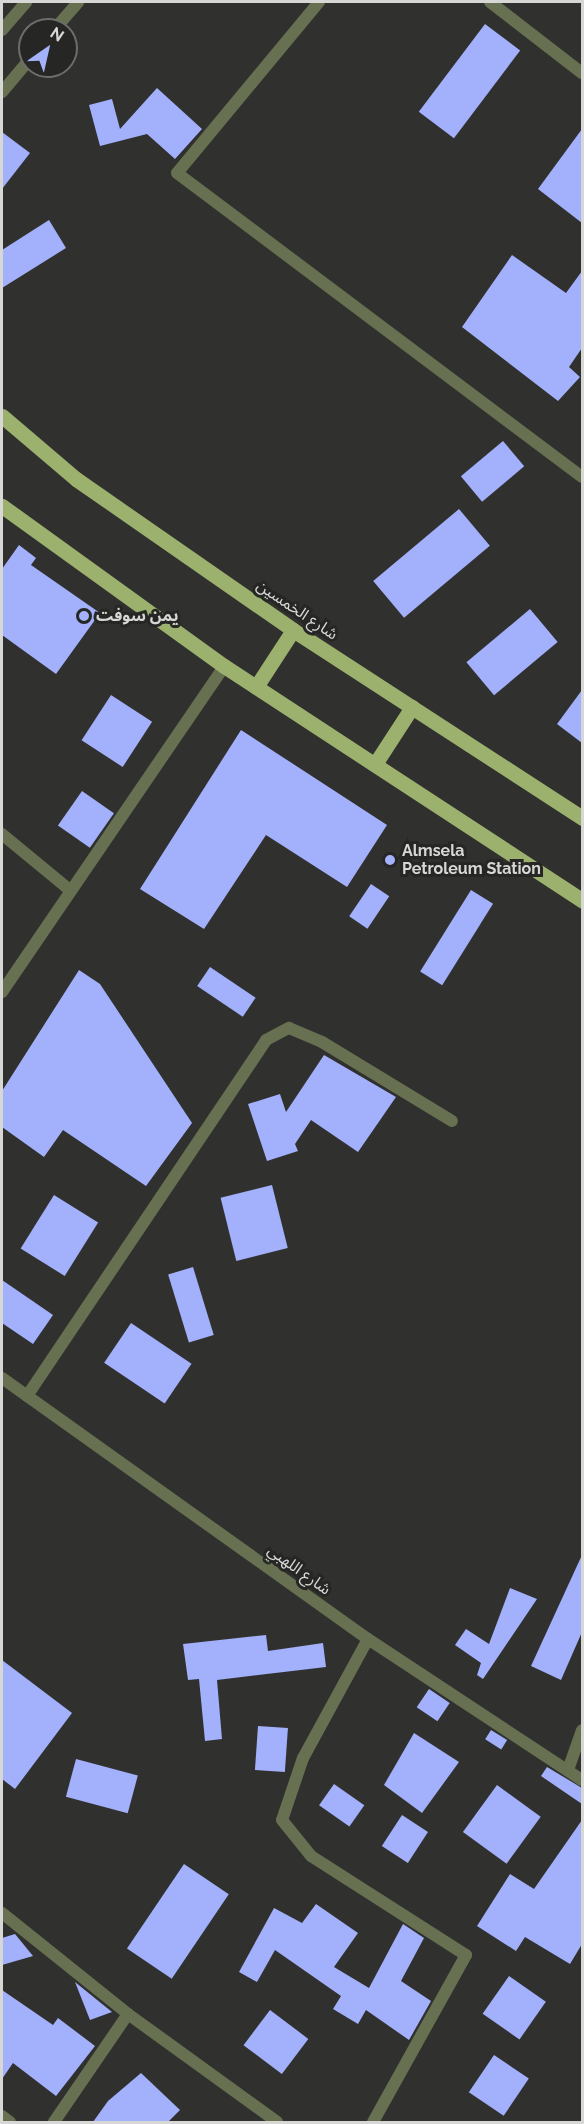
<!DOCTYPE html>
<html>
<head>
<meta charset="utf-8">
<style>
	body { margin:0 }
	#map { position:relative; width:584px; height:2124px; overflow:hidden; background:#30312e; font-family:Raleway,"Noto Sans Arabic",sans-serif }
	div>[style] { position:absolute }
	.building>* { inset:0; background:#a3b0fc; transform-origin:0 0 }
	.minor>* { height:12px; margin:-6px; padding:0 6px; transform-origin:6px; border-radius:6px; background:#677151 }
	.tertiary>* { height:12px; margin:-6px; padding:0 6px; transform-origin:6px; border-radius:6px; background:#677151 }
	.primary>* { height:15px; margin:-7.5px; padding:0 7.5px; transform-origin:7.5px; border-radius:7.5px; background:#9db16e }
	.dots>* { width:16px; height:16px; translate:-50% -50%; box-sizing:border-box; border:3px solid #262724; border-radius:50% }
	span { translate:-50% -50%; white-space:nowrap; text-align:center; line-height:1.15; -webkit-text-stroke:6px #262724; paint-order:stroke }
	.street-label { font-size:16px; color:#d7d8d6 }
	.poi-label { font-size:16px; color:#d7d8d6; font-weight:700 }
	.left { translate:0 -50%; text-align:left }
	.frame { position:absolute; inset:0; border:3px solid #d7d8d6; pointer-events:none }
	.north { position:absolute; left:18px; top:18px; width:60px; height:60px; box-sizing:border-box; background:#262724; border:2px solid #6d6e6b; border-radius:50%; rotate:34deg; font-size:16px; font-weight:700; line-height:24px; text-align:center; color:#d7d8d6 }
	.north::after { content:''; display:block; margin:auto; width:21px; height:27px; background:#a4b2fc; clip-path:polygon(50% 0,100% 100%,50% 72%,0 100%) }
</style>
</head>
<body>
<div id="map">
	<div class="building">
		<div style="left:485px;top:24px;width:44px;height:110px;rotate:37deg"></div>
		<div style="clip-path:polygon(157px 88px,202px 129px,175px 159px,147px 134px,100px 146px,89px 105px,112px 99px,120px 129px)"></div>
		<div style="clip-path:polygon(582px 129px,582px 223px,538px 189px)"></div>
		<div style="clip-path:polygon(2px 132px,30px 153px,2px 189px)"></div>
		<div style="clip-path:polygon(49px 220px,66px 248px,2px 288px,2px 250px)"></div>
		<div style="clip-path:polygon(512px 255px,566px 293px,582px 271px,582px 348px,569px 367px,580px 377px,558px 401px,462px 327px)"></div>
		<div style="left:503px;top:441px;width:33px;height:55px;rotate:50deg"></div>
		<div style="left:459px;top:509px;width:48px;height:112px;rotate:50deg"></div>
		<div style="clip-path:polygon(19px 545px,36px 558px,31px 565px,100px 613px,56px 674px,2px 635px,2px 569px)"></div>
		<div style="left:530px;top:609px;width:43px;height:83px;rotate:50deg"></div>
		<div style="clip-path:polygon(582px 690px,582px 743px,557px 724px)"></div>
		<div style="left:111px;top:695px;width:49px;height:54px;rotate:33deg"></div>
		<div style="clip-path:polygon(241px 730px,387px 825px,347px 887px,266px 835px,204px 929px,140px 889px)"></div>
		<div style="left:82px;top:791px;width:39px;height:42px;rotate:35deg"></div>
		<div style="left:371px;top:884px;width:22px;height:39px;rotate:34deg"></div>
		<div style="left:471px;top:890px;width:26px;height:96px;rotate:32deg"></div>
		<div style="left:210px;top:967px;width:55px;height:23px;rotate:34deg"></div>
		<div style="clip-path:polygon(79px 970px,100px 984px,192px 1123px,146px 1186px,63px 1130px,44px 1157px,2px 1127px,2px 1091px)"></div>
		<div style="clip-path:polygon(324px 1055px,396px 1097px,358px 1152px,311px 1120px,295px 1144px,298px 1151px,267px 1161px,248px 1104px,280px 1094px,286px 1112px)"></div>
		<div style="left:272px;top:1185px;width:65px;height:53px;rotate:76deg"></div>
		<div style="left:54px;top:1195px;width:52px;height:63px;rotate:32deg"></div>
		<div style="left:193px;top:1267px;width:71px;height:26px;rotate:73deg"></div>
		<div style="clip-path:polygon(2px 1280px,53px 1315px,33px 1344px,2px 1323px)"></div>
		<div style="left:131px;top:1323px;width:73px;height:48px;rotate:34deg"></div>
		<div style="clip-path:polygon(582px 1555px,582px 1632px,561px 1680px,531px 1666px)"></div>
		<div style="clip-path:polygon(510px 1588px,537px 1599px,483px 1679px,477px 1675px,481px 1663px,455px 1645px,466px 1629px,489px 1644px)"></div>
		<div style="clip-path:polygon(266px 1635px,268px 1651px,323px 1643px,326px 1667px,217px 1680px,222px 1739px,205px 1741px,199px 1679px,188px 1680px,183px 1644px)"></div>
		<div style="clip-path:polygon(2px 1660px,72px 1713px,15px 1789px,2px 1779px)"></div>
		<div style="left:429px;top:1689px;width:25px;height:22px;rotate:34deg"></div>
		<div style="left:258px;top:1726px;width:30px;height:44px;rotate:4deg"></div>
		<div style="left:491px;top:1730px;width:19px;height:11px;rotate:32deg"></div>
		<div style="clip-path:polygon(414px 1733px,459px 1762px,422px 1813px,384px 1785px)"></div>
		<div style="left:76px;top:1759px;width:64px;height:39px;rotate:15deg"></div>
		<div style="clip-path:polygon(547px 1767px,582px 1788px,582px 1804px,541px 1776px)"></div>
		<div style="left:334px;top:1784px;width:37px;height:26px;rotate:35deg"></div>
		<div style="left:497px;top:1785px;width:54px;height:58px;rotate:36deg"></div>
		<div style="left:402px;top:1815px;width:31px;height:37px;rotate:33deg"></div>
		<div style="clip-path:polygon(582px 1820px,582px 1944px,570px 1964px,525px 1937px,516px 1951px,477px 1926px,510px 1874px,534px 1889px)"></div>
		<div style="left:184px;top:1864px;width:54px;height:102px;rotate:34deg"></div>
		<div style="clip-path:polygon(316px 1904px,358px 1933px,334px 1967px,369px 1988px,403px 1924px,424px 1938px,401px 1981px,431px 2001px,409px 2040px,366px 2010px,358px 2024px,333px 2009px,341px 1996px,275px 1950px,257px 1982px,239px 1972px,274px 1908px,302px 1923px)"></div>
		<div style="clip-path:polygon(15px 1934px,33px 1956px,2px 1965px,2px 1938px)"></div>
		<div style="left:509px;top:1976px;width:45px;height:46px;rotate:35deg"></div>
		<div style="clip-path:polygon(75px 1982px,112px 2012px,90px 2020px)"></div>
		<div style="clip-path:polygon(2px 1990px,53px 2025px,58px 2018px,95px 2046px,56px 2096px,13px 2063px,2px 2079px)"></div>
		<div style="left:270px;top:2010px;width:48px;height:44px;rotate:37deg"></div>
		<div style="left:494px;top:2055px;width:42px;height:45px;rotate:34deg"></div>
		<div style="clip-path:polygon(141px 2073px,180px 2110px,168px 2122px,93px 2122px,108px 2101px)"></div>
	</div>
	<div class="minor">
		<div style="left:319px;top:2px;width:222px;rotate:129.7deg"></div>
		<div style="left:177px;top:173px;width:506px;rotate:36.89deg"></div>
		<div style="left:490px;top:2px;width:116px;rotate:37.7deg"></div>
		<div style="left:2px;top:834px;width:89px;rotate:39.6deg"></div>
		<div style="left:2px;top:992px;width:394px;rotate:-55.7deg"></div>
		<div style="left:2px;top:1378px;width:450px;rotate:35.5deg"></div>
		<div style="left:368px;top:1639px;width:256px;rotate:33.4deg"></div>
		<div style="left:27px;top:1396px;width:429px;rotate:-56.1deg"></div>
		<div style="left:266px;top:1040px;width:26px;rotate:-28deg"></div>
		<div style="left:289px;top:1028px;width:36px;rotate:23deg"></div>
		<div style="left:322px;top:1042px;width:152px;rotate:31.3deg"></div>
		<div style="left:368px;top:1639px;width:136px;rotate:118.6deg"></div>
		<div style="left:303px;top:1758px;width:65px;rotate:108.7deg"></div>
		<div style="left:282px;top:1820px;width:46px;rotate:51.1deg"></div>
		<div style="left:311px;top:1856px;width:184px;rotate:32.6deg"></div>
		<div style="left:466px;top:1955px;width:191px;rotate:119.1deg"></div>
		<div style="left:568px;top:1770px;width:42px;rotate:-70.7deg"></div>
		<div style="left:2px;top:1913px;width:161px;rotate:38.7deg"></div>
		<div style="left:128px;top:2014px;width:184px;rotate:35.9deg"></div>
		<div style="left:2px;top:2116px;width:10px;rotate:37deg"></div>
		<div style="left:54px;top:2122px;width:131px;rotate:-55.6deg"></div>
	</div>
	<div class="tertiary">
		<div style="left:2px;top:30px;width:37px;rotate:-49deg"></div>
		<div style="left:54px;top:30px;width:37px;rotate:-49deg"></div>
		<div style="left:2px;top:92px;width:43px;rotate:-49.7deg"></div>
	</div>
	<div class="primary">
		<div style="left:2px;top:416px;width:97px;rotate:40.4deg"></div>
		<div style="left:76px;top:479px;width:264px;rotate:34.8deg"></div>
		<div style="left:293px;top:630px;width:345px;rotate:33deg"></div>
		<div style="left:2px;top:506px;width:274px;rotate:35.8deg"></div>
		<div style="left:224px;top:666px;width:428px;rotate:33.2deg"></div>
		<div style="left:256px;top:687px;width:68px;rotate:-57deg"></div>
		<div style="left:375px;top:764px;width:68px;rotate:-57deg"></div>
	</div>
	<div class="dots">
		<div style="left:84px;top:616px;background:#a4b2fc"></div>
		<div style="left:390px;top:860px;background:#a4b2fc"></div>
	</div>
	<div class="street-label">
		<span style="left:297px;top:610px;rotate:34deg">شارع الخمسين</span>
		<span style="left:299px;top:1570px;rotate:36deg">شارع اللهبي</span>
	</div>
	<div class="poi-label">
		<span class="left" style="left:96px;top:616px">يمن سوفت</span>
		<span class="left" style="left:402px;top:860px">Almsela<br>Petroleum Station</span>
	</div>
	<div class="frame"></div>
	<div class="north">N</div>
</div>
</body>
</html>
